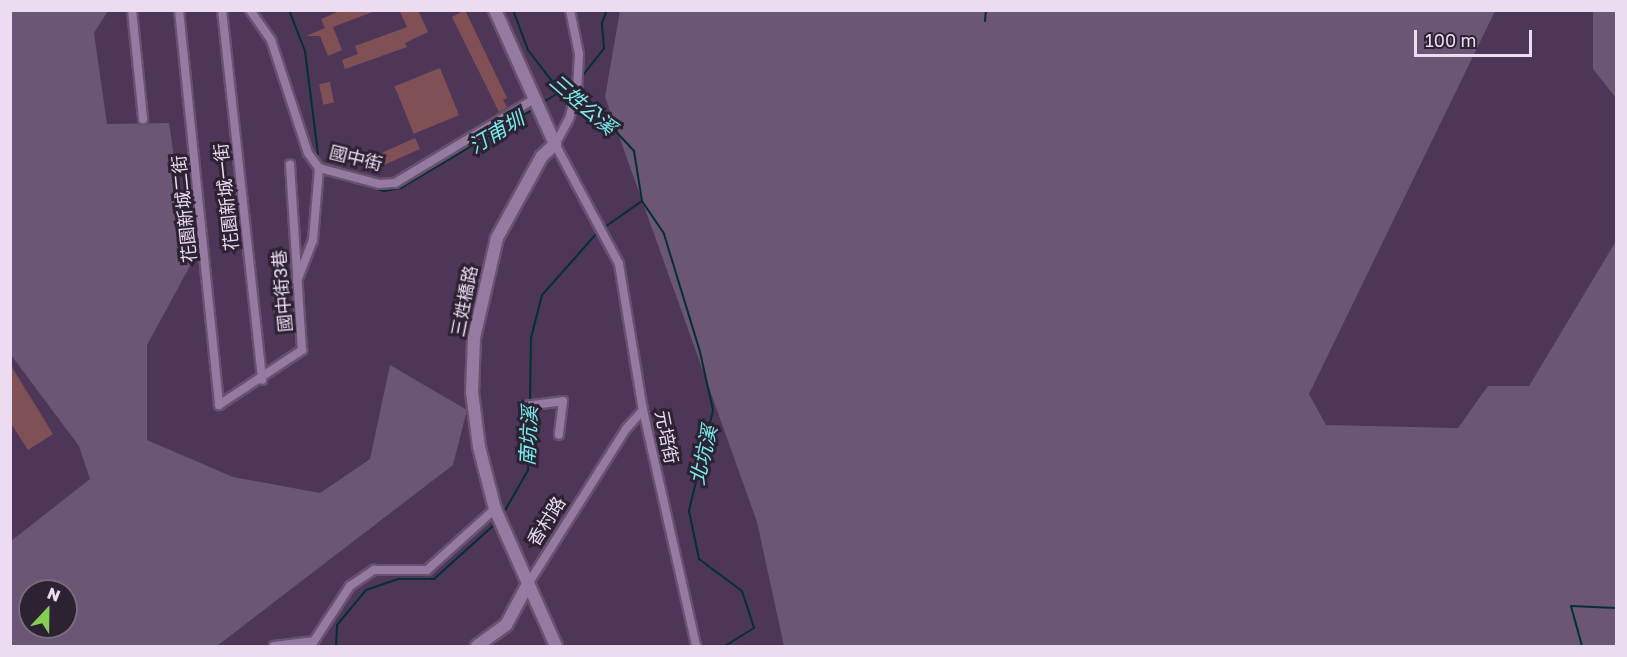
<!DOCTYPE html>
<html>
<head>
<meta charset="utf-8">
<style>
	body { margin:0 }
	#map { position:relative; width:1627px; height:657px; overflow:hidden; background:#4d3658; font-family:"Golos Text","Noto Sans TC",sans-serif }
	div>[style] { position:absolute }
	.green>* { inset:0; background:#6b5675 }
	.stream>* { height:2px; margin:-1px; padding:0 1px; transform-origin:1px; border-radius:1px; background:#003232 }
	.building>* { inset:0; background:#805054; transform-origin:0 0 }
	.roads { filter:drop-shadow(2px 0 #67526f) drop-shadow(-2px 0 #67526f) drop-shadow(0 2px #67526f) drop-shadow(0 -2px #67526f) }
	.street>* { height:8px; margin:-4px; padding:0 4px; transform-origin:4px; border-radius:4px; background:#957ba1 }
	.secondary>* { height:12px; margin:-6px; padding:0 6px; transform-origin:6px; border-radius:6px; background:#957ba1 }
	span { translate:-50% -50%; white-space:nowrap; text-align:center; line-height:1.15; -webkit-text-stroke:6px #2d2232; paint-order:stroke }
	.street-label { font-size:18px; color:#ebdcf1 }
	.water-label { font-size:20px; color:#72f0f0; font-style:italic }
	.frame { position:absolute; inset:0; border:12px solid #ebdcf1; pointer-events:none }
	.north { position:absolute; left:18px; top:579px; width:60px; height:60px; box-sizing:border-box; background:#2d2232; border:2px solid #796c7e; border-radius:50%; rotate:22deg; font-size:16px; font-weight:700; line-height:24px; text-align:center; color:#ebdcf1 }
	.north::after { content:''; display:block; margin:auto; width:21px; height:27px; background:#83d04e; clip-path:polygon(50% 0,100% 100%,50% 72%,0 100%) }
	.scale { position:absolute; left:1414px; top:30px; width:118px; height:27px; box-sizing:border-box; border:3px solid #ebdcf1; border-top:0; padding-left:8px; font-size:18px; line-height:21px; white-space:nowrap; color:#ebdcf1; -webkit-text-stroke:4px #2d2232; paint-order:stroke }
</style>
</head>
<body>
<div id="map">
	<div class="green">
		<div style="clip-path:polygon(evenodd,10px 11px,108px 11px,94px 33px,107px 124px,169px 123px,190px 266px,147px 345px,147px 440px,233px 477px,320px 493px,370px 459px,390px 365px,467px 410px,453px 465px,217px 646px,11px 646px,11px 541px,90px 479px,79px 446px,11px 355px,10px 11px,30px 591px,66px 591px,66px 627px,30px 627px,30px 591px)"></div>
		<div style="clip-path:polygon(620px 11px,1495px 11px,1309px 394px,1326px 425px,1458px 428px,1488px 386px,1529px 386px,1616px 241px,1616px 646px,784px 646px,757px 522px,605px 97px)"></div>
		<div style="clip-path:polygon(1593px 11px,1616px 11px,1616px 98px,1593px 69px)"></div>
	</div>
	<div class="stream">
		<div style="left:289px;top:10px;width:44px;rotate:68.7deg"></div>
		<div style="left:305px;top:51px;width:104px;rotate:82.8deg"></div>
		<div style="left:513px;top:10px;width:43px;rotate:69.4deg"></div>
		<div style="left:528px;top:50px;width:44px;rotate:52.4deg"></div>
		<div style="left:555px;top:85px;width:22px;rotate:36deg"></div>
		<div style="left:985px;top:21px;width:11px;rotate:-85deg"></div>
		<div style="left:580px;top:79px;width:39px;rotate:-52deg"></div>
		<div style="left:604px;top:48px;width:25px;rotate:-95deg"></div>
		<div style="left:602px;top:23px;width:14px;rotate:-69deg"></div>
		<div style="left:577px;top:101px;width:37px;rotate:35deg"></div>
		<div style="left:607px;top:122px;width:40px;rotate:47deg"></div>
		<div style="left:634px;top:151px;width:51px;rotate:80.9deg"></div>
		<div style="left:642px;top:201px;width:40px;rotate:56deg"></div>
		<div style="left:664px;top:234px;width:123px;rotate:73deg"></div>
		<div style="left:700px;top:352px;width:59px;rotate:77.4deg"></div>
		<div style="left:713px;top:410px;width:104px;rotate:103.4deg"></div>
		<div style="left:689px;top:511px;width:49px;rotate:78.2deg"></div>
		<div style="left:699px;top:559px;width:54px;rotate:36.7deg"></div>
		<div style="left:742px;top:591px;width:39px;rotate:72deg"></div>
		<div style="left:754px;top:628px;width:34px;rotate:148deg"></div>
		<div style="left:542px;top:103px;width:39px;rotate:-32deg"></div>
		<div style="left:337px;top:178px;width:49px;rotate:15.5deg"></div>
		<div style="left:384px;top:191px;width:17px;rotate:-10deg"></div>
		<div style="left:401px;top:188px;width:156px;rotate:-30.8deg"></div>
		<div style="left:602px;top:229px;width:49px;rotate:-35deg"></div>
		<div style="left:530px;top:401px;width:63px;rotate:-89.1deg"></div>
		<div style="left:531px;top:338px;width:44px;rotate:-75.7deg"></div>
		<div style="left:542px;top:295px;width:84px;rotate:-48.4deg"></div>
		<div style="left:503px;top:514px;width:51px;rotate:-60.4deg"></div>
		<div style="left:528px;top:470px;width:63px;rotate:-88.2deg"></div>
		<div style="left:336px;top:646px;width:21px;rotate:-87deg"></div>
		<div style="left:337px;top:625px;width:45px;rotate:-50.4deg"></div>
		<div style="left:366px;top:590px;width:34px;rotate:-19deg"></div>
		<div style="left:398px;top:579px;width:36px"></div>
		<div style="left:434px;top:579px;width:84px;rotate:-42.1deg"></div>
		<div style="left:1582px;top:646px;width:41px;rotate:-105.4deg"></div>
		<div style="left:1571px;top:606px;width:45px;rotate:2.5deg"></div>
	</div>
	<div class="building">
		<div style="clip-path:polygon(342px 10px,375px 11px,333px 27px,342px 50px,328px 56px,320px 36px,306px 36px,325px 28px,321px 19px)"></div>
		<div style="clip-path:polygon(399px 10px,418px 10px,428px 32px,405px 43px,407px 47px,345px 69px,342px 60px,358px 54px,355px 46px,407px 27px)"></div>
		<div style="clip-path:polygon(465px 10px,507px 98px,503px 100px,507px 107px,499px 112px,452px 17px)"></div>
		<div style="left:440px;top:68px;width:51px;height:49px;rotate:68deg"></div>
		<div style="left:330px;top:82px;width:21px;height:11px;rotate:79deg"></div>
		<div style="left:415px;top:138px;width:12px;height:59px;rotate:66deg"></div>
		<div style="clip-path:polygon(10px 364px,53px 434px,28px 450px,10px 422px)"></div>
	</div>
	<div class="roads">
		<div class="street">
			<div style="left:132px;top:10px;width:110px;rotate:84.2deg"></div>
			<div style="left:179px;top:10px;width:397px;rotate:84.2deg"></div>
			<div style="left:219px;top:405px;width:100px;rotate:-33.5deg"></div>
			<div style="left:302px;top:350px;width:186px;rotate:-93.7deg"></div>
			<div style="left:222px;top:10px;width:372px;rotate:83.8deg"></div>
			<div style="left:250px;top:10px;width:37px;rotate:55deg"></div>
			<div style="left:271px;top:40px;width:119px;rotate:71.9deg"></div>
			<div style="left:308px;top:153px;width:19px;rotate:54deg"></div>
			<div style="left:319px;top:168px;width:62px;rotate:14.9deg"></div>
			<div style="left:379px;top:184px;width:16px;rotate:-4deg"></div>
			<div style="left:395px;top:183px;width:162px;rotate:-31.1deg"></div>
			<div style="left:570px;top:10px;width:45px;rotate:78.4deg"></div>
			<div style="left:579px;top:54px;width:37px;rotate:93deg"></div>
			<div style="left:577px;top:91px;width:29px;rotate:106deg"></div>
			<div style="left:569px;top:119px;width:29px;rotate:119deg"></div>
			<div style="left:555px;top:144px;width:136px;rotate:61.9deg"></div>
			<div style="left:619px;top:264px;width:148px;rotate:80.7deg"></div>
			<div style="left:643px;top:410px;width:242px;rotate:77.3deg"></div>
			<div style="left:297px;top:281px;width:44px;rotate:-68.7deg"></div>
			<div style="left:313px;top:240px;width:72px;rotate:-85.2deg"></div>
			<div style="left:524px;top:406px;width:39px;rotate:-7deg"></div>
			<div style="left:563px;top:401px;width:34px;rotate:97deg"></div>
			<div style="left:528px;top:584px;width:183px;rotate:-57.7deg"></div>
			<div style="left:626px;top:429px;width:25px;rotate:-48deg"></div>
			<div style="left:274px;top:646px;width:40px;rotate:-7.1deg"></div>
			<div style="left:314px;top:641px;width:66px;rotate:-56.8deg"></div>
			<div style="left:350px;top:586px;width:29px;rotate:-34deg"></div>
			<div style="left:374px;top:570px;width:53px"></div>
			<div style="left:427px;top:570px;width:91px;rotate:-41.9deg"></div>
		</div>
		<div class="secondary">
			<div style="left:495px;top:10px;width:147px;rotate:65.9deg"></div>
			<div style="left:555px;top:144px;width:18px;rotate:137deg"></div>
			<div style="left:542px;top:156px;width:94px;rotate:118.8deg"></div>
			<div style="left:497px;top:238px;width:103px;rotate:103deg"></div>
			<div style="left:474px;top:338px;width:54px;rotate:92.1deg"></div>
			<div style="left:472px;top:392px;width:55px;rotate:82.7deg"></div>
			<div style="left:479px;top:447px;width:64px;rotate:75.5deg"></div>
			<div style="left:495px;top:509px;width:150px;rotate:66deg"></div>
			<div style="left:477px;top:646px;width:36px;rotate:-36deg"></div>
			<div style="left:506px;top:625px;width:47px;rotate:-61.8deg"></div>
		</div>
	</div>
	<div class="street-label">
		<span style="left:356px;top:158px;rotate:14deg">國中街</span>
		<span style="left:226px;top:197px;rotate:-96deg">花園新城一街</span>
		<span style="left:184px;top:209px;rotate:-96deg">花園新城二街</span>
		<span style="left:282px;top:291px;rotate:-95deg">國中街3巷</span>
		<span style="left:464px;top:301px;rotate:-79deg">三姓橋路</span>
		<span style="left:667px;top:437px;rotate:79deg">元培街</span>
		<span style="left:546px;top:521px;rotate:-58deg">香村路</span>
	</div>
	<div class="water-label">
		<span style="left:583px;top:104px;rotate:41deg">三姓公溪</span>
		<span style="left:496px;top:132px;rotate:-31deg">汀甫圳</span>
		<span style="left:528px;top:436px;rotate:-87deg">南坑溪</span>
		<span style="left:703px;top:455px;rotate:-77deg">北坑溪</span>
	</div>
	<div class="frame"></div>
	<div class="north">N</div>
	<div class="scale">100 m</div>
</div>
</body>
</html>
